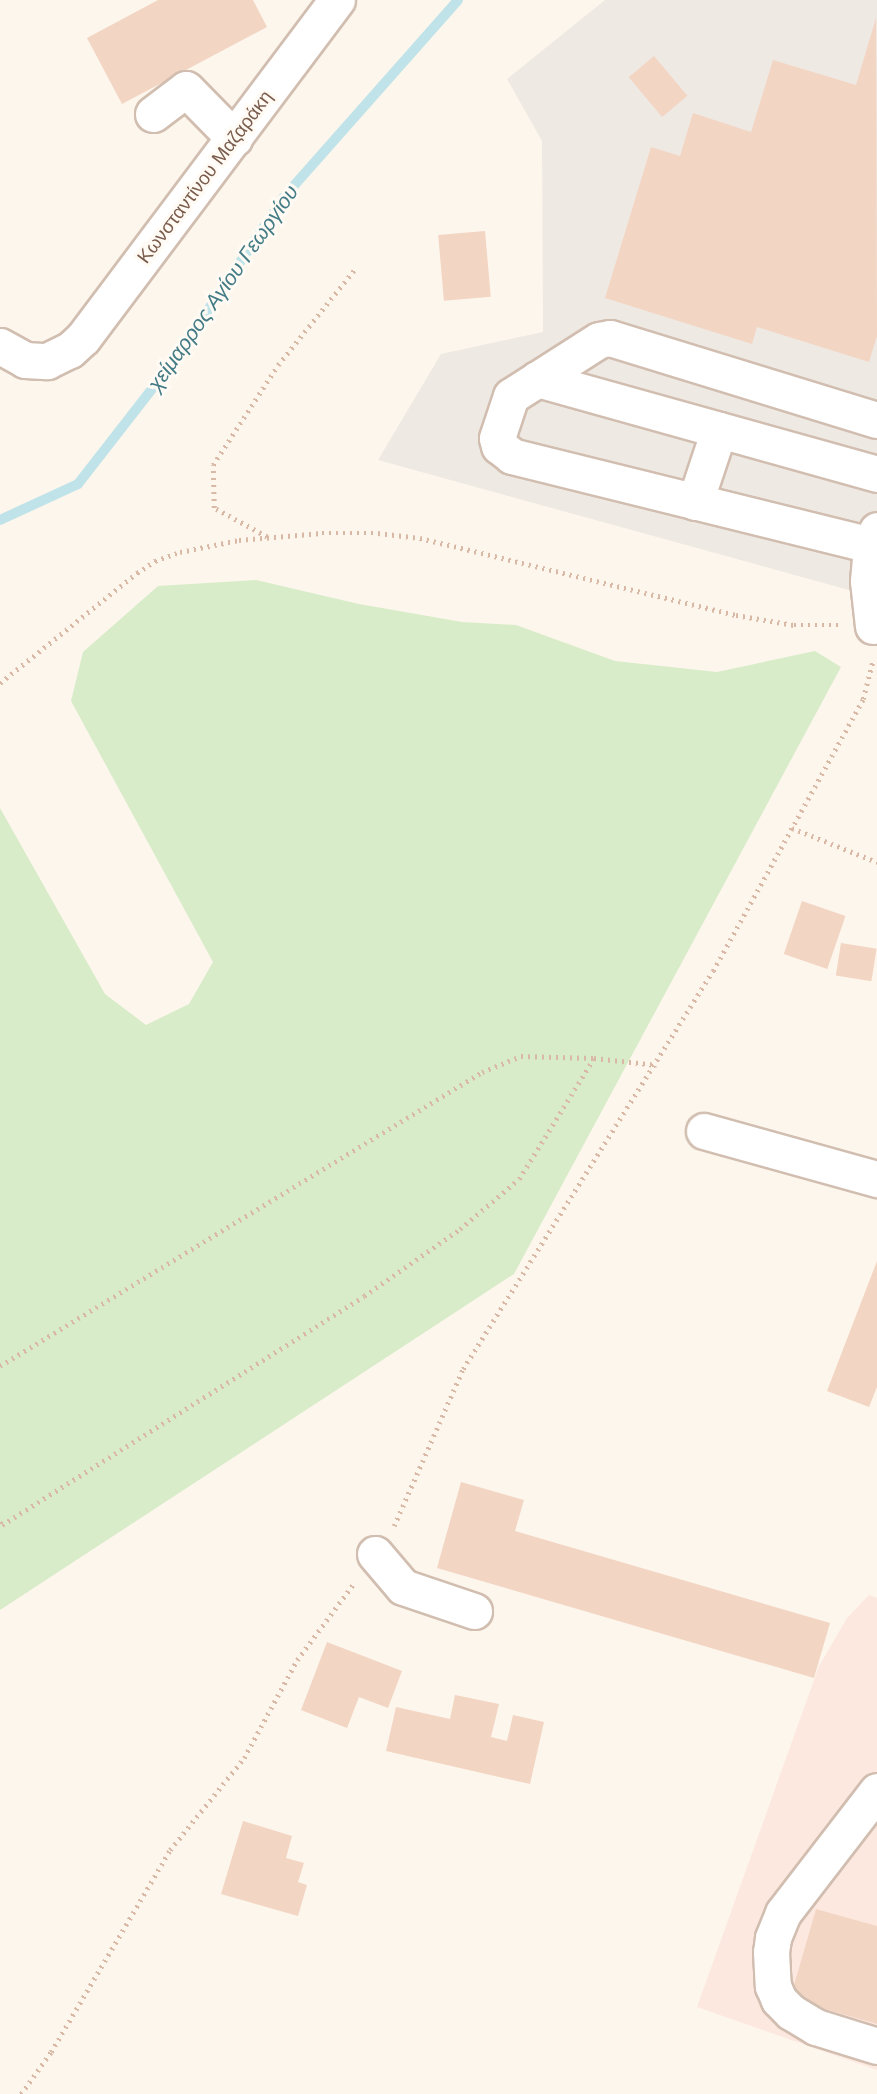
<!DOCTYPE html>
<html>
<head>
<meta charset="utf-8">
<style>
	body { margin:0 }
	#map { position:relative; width:877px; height:2094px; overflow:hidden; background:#fdf6ec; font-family:Arial,sans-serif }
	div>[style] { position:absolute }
	.commercial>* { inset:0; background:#fde8e0 }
	.industrial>* { inset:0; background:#efe9e4 }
	.green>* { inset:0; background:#d8ecc9 }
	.stream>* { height:10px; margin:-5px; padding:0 5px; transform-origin:5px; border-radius:5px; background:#bfe3e8 }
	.building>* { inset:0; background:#f3d5c3; transform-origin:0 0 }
	.path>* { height:4.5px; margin-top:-2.25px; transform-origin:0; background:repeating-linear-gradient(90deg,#d9b8a5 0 2px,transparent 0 7px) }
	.roads { filter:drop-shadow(2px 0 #d1beb0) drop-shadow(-2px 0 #d1beb0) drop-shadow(0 2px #d1beb0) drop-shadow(0 -2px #d1beb0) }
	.minor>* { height:35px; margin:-17.5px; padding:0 17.5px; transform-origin:17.5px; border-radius:17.5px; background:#fff }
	span { translate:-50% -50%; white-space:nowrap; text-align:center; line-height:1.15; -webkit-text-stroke:6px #fffaf3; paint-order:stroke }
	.street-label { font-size:19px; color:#7a5c4d }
	.water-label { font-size:21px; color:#437c86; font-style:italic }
</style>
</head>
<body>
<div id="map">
	<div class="commercial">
		<div style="clip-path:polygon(869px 1595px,877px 1598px,877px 2070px,697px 2007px,819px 1666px,847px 1618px)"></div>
	</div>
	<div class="industrial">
		<div style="clip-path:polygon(605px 0,877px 0,877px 590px,874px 597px,378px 460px,441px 354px,543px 332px,542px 141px,507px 79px)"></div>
	</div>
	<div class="green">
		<div style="clip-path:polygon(256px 580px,359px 604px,462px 622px,516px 625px,615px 661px,717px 672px,815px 651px,841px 667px,514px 1274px,0 1610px,0 808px,105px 994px,146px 1025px,189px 1004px,213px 962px,71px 701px,83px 652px,158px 586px)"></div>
	</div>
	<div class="stream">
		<div style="left:0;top:520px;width:86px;rotate:-24.8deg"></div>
		<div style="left:78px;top:484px;width:160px;rotate:-52.1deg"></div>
		<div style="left:176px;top:358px;width:192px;rotate:-56.2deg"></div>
		<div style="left:283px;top:198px;width:264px;rotate:-48.5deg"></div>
	</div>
	<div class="building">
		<div style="clip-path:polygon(158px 0,253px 0,267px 27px,122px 104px,87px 38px)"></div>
		<div style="clip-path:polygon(876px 18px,877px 336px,869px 362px,757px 327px,752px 344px,605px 298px,651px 147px,680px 156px,693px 113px,751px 132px,773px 60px,856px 85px)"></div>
		<div style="left:654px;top:56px;width:52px;height:33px;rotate:50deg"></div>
		<div style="left:485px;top:231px;width:66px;height:47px;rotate:85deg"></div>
		<div style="left:802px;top:901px;width:46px;height:56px;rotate:19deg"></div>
		<div style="left:841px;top:943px;width:36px;height:33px;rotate:9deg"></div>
		<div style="clip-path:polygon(877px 1261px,877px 1387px,869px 1407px,827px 1391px)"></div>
		<div style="clip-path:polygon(461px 1482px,524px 1500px,515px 1531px,830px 1623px,814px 1678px,437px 1568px)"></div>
		<div style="clip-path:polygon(327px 1642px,402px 1671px,388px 1708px,359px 1697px,347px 1728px,301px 1710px)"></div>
		<div style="clip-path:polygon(455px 1695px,499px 1704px,491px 1737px,507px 1741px,513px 1715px,544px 1722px,530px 1784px,386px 1751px,396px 1707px,450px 1719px)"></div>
		<div style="clip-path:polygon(243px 1821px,292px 1836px,286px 1858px,304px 1863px,298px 1882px,307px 1885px,298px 1916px,221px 1894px)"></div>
		<div style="clip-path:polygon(816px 1909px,877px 1926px,877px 2024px,790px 1999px)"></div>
	</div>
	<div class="path">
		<div style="left:267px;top:537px;width:60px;rotate:-151.3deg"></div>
		<div style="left:214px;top:508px;width:43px;rotate:-91.3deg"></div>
		<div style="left:213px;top:465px;width:119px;rotate:-57deg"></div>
		<div style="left:278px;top:365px;width:122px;rotate:-51.3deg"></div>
		<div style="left:0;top:683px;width:176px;rotate:-38.8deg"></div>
		<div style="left:137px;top:573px;width:22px;rotate:-34deg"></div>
		<div style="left:155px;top:561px;width:27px;rotate:-20deg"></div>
		<div style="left:180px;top:552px;width:60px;rotate:-11.5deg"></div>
		<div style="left:239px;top:540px;width:83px;rotate:-4.8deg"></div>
		<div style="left:322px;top:533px;width:56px"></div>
		<div style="left:378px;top:533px;width:42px;rotate:6.8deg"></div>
		<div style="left:420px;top:538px;width:325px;rotate:13.7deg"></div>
		<div style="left:736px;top:615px;width:59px;rotate:9.8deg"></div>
		<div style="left:794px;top:625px;width:45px"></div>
		<div style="left:792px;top:828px;width:92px;rotate:21.8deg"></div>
		<div style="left:0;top:1366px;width:565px;rotate:-31.38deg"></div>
		<div style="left:482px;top:1072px;width:42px;rotate:-22.3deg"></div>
		<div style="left:521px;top:1056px;width:73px;rotate:1.6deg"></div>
		<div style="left:594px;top:1058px;width:63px;rotate:6.3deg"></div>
		<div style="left:0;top:1522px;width:4px;rotate:56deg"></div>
		<div style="left:2px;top:1525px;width:428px;rotate:-32.3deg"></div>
		<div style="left:364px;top:1296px;width:117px;rotate:-34.9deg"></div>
		<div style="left:460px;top:1229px;width:77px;rotate:-40.3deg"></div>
		<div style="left:519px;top:1179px;width:142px;rotate:-58.2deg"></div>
		<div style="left:394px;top:1526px;width:171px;rotate:-66.3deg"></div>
		<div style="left:463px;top:1369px;width:470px;rotate:-57.9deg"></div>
		<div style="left:713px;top:971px;width:311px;rotate:-61.1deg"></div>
		<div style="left:863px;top:699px;width:40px;rotate:-75.6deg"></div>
		<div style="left:21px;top:2094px;width:52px;rotate:-54.5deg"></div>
		<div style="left:51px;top:2052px;width:234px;rotate:-59.5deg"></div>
		<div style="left:170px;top:1850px;width:118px;rotate:-51.2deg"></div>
		<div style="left:244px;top:1758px;width:111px;rotate:-61.6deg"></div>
		<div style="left:297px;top:1660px;width:97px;rotate:-53.4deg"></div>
	</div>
	<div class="roads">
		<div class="minor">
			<div style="left:153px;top:114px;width:41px;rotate:-37.1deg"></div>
			<div style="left:186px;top:89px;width:69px;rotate:45.6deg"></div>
			<div style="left:0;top:346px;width:29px;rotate:29deg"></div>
			<div style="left:25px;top:360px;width:22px;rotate:3deg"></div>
			<div style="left:47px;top:361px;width:25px;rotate:-26deg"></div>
			<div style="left:70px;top:350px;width:18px;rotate:-43deg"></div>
			<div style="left:83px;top:338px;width:423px;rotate:-53.1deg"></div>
			<div style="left:537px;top:379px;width:353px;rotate:15.6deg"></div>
			<div style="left:695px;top:502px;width:76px;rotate:-71.6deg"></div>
			<div style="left:871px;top:545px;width:370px;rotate:-166.1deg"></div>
			<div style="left:512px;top:456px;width:16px;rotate:-142deg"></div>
			<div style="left:499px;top:446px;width:8px;rotate:-104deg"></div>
			<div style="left:497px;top:438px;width:44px;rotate:-71.6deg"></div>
			<div style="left:511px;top:396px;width:104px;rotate:-32.5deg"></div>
			<div style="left:599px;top:340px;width:11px;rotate:-10deg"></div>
			<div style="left:610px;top:338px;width:279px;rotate:17.1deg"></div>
			<div style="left:873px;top:626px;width:45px;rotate:-96.3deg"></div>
			<div style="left:868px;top:581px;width:36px;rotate:-85deg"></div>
			<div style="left:871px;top:545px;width:16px;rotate:-68deg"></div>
			<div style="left:704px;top:1131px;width:180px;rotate:15.5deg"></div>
			<div style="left:375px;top:1554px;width:43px;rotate:49.7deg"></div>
			<div style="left:403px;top:1587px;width:75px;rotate:18.7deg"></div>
			<div style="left:877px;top:1791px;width:154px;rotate:127.6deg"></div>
			<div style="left:783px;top:1913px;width:27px;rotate:112deg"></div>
			<div style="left:773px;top:1938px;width:14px;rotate:98deg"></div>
			<div style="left:771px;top:1952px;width:34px;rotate:87deg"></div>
			<div style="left:773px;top:1986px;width:15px;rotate:67deg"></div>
			<div style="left:779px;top:2000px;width:17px;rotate:45deg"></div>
			<div style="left:791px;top:2012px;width:29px;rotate:31deg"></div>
			<div style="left:816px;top:2027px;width:64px;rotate:17.3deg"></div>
		</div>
	</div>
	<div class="street-label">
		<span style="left:205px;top:177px;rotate:-53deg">Κωνσταντίνου Μαζαράκη</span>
	</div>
	<div class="water-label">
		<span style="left:223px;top:288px;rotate:-55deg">χείμαρρος Αγίου Γεωργίου</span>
	</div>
</div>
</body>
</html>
